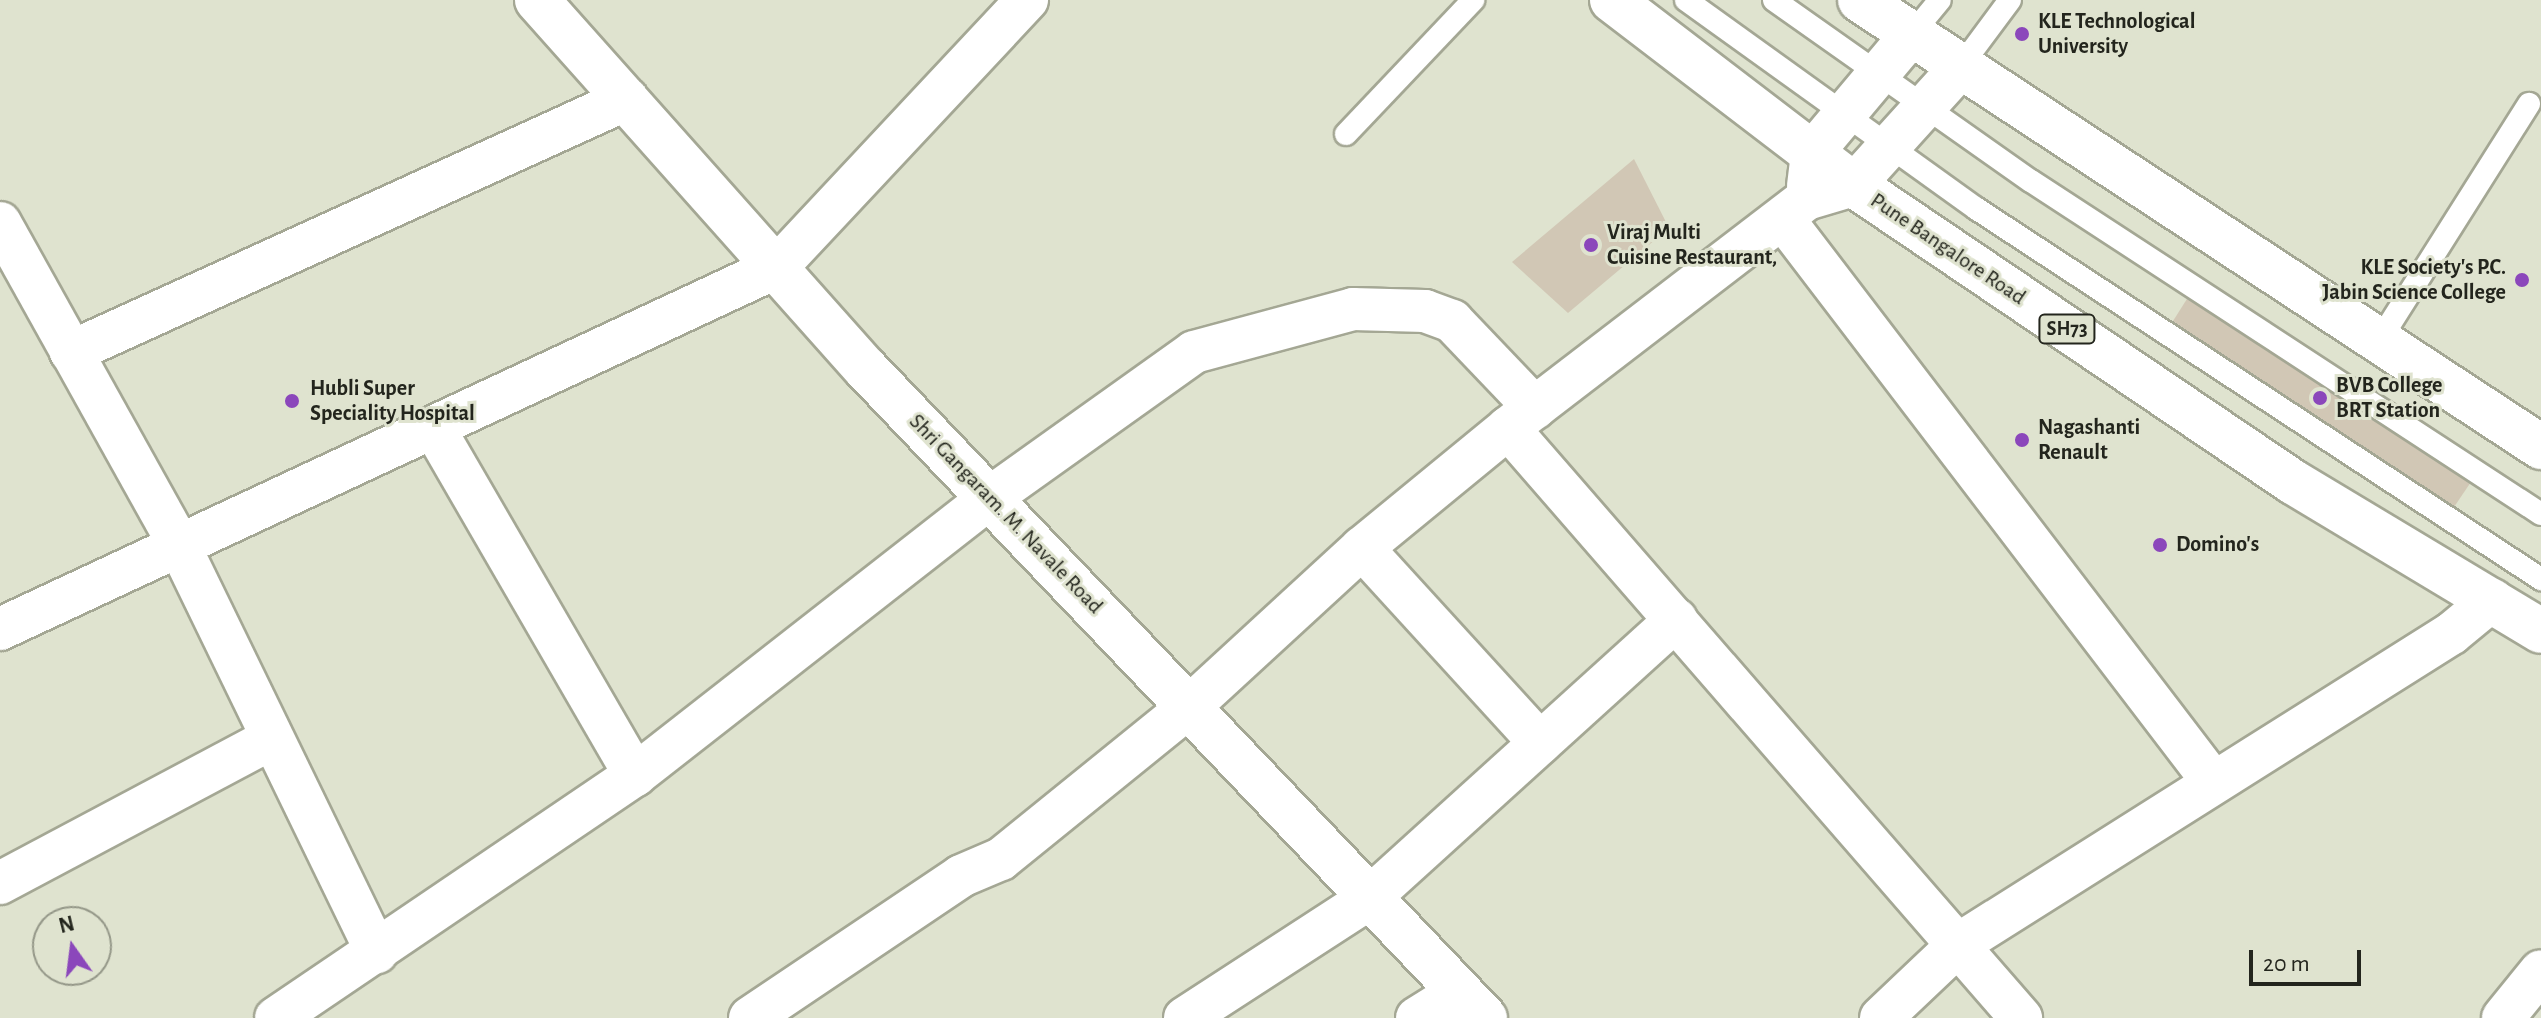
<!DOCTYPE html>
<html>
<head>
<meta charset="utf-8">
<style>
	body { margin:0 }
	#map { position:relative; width:2541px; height:1018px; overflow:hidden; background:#dfe3cf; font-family:"Alegreya Sans",sans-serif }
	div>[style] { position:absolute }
	.building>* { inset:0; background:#d1c7b5 }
	.roads { filter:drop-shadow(2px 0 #a4a794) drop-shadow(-2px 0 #a4a794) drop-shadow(0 2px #a4a794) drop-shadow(0 -2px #a4a794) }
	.service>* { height:22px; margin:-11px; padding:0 11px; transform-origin:11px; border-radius:11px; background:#fff }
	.minor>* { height:42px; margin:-21px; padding:0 21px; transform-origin:21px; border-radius:21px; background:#fff }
	.secondary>* { height:44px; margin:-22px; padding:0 22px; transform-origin:22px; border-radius:22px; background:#fff }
	.primary>* { height:44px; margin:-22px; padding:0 22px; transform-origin:22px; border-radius:22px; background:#fff }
	.dots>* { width:22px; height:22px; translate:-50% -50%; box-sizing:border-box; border:4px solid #dfe3cf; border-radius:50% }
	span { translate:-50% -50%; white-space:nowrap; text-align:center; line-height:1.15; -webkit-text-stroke:6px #dfe3cf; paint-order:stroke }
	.shield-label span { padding:2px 6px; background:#dfe3cf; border:2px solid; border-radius:6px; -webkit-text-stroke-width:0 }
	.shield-label { font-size:20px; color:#23251d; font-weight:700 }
	.poi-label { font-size:22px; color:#23251d; font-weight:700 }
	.left { translate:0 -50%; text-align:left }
	.right { translate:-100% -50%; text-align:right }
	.street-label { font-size:22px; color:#23251d }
	.north { position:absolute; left:32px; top:906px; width:80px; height:80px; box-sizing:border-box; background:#dfe3cf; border:2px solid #949788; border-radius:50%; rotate:346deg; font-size:22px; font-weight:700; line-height:32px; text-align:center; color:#23251d }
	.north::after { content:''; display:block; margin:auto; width:28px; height:36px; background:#8b47bb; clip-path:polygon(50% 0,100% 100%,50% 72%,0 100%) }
	.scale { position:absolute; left:2249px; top:950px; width:112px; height:36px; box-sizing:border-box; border:4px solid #23251d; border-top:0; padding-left:10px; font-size:24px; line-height:28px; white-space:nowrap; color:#23251d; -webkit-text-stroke:6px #dfe3cf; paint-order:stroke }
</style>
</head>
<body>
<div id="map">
	<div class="building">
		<div style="clip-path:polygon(1634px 159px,1669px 228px,1568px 313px,1512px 262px)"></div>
		<div style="clip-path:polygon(2192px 291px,2475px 476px,2450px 513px,2173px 321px)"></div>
	</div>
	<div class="roads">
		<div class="service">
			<div style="left:1686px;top:0;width:358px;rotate:35.7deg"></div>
			<div style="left:1977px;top:209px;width:675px;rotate:33.27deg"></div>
			<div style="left:1774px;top:0;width:314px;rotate:35.2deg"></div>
			<div style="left:2031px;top:181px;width:609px;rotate:33.14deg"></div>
			<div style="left:1911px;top:35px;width:45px;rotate:-50.4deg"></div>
			<div style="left:1958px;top:70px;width:87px;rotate:-53.4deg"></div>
			<div style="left:1346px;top:134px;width:185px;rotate:-46.5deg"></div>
			<div style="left:2381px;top:338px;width:277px;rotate:-57.7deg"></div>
		</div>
		<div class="minor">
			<div style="left:1808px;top:186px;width:33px;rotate:-83deg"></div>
			<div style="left:1812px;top:153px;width:154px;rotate:-50deg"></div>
			<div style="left:1784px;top:220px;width:708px;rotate:52.63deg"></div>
			<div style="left:0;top:223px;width:366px;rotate:60.9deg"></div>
			<div style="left:178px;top:543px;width:455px;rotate:64.1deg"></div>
			<div style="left:71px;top:352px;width:611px;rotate:-24.47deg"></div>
			<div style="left:1508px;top:428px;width:782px;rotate:48.99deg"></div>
			<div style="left:435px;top:430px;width:399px;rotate:59.9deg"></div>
			<div style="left:1362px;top:548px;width:264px;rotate:47.6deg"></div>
			<div style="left:0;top:629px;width:857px;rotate:-24.98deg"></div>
			<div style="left:777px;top:267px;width:366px;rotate:-46.9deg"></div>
			<div style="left:0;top:883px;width:307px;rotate:-28deg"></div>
			<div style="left:276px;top:1018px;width:434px;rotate:-34.1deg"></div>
			<div style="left:635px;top:775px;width:452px;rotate:-38deg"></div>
			<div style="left:991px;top:497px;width:249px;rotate:-35.5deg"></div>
			<div style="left:1194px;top:352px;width:165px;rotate:-15.1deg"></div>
			<div style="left:1353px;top:309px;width:72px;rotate:1.6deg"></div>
			<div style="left:1425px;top:311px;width:29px;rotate:20deg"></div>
			<div style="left:1452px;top:321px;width:120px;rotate:46.3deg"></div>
			<div style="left:750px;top:1018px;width:254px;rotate:-33.9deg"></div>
			<div style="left:961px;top:876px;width:43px;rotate:-23deg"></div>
			<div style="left:1001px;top:859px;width:242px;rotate:-39deg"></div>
			<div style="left:1189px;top:707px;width:235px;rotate:-42.6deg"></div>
			<div style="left:1362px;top:548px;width:189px;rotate:-39.4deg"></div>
			<div style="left:1508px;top:428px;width:376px;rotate:-37.5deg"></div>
			<div style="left:1806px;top:199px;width:50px;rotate:-16.3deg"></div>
			<div style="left:1854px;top:185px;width:155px;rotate:-47.9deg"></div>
			<div style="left:1185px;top:1018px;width:218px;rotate:-33deg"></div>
			<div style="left:1368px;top:899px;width:416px;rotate:-42.2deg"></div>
			<div style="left:1417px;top:1018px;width:49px;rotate:-31.8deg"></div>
			<div style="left:1881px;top:1018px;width:108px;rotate:-43.5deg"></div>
			<div style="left:1959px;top:944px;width:583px;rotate:-32.25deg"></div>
			<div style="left:2452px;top:633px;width:52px;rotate:-39.5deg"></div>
			<div style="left:2503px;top:1018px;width:60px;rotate:-51deg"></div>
		</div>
		<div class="secondary">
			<div style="left:537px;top:0;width:494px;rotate:48.3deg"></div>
			<div style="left:866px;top:369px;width:897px;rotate:46.36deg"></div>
		</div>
		<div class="primary">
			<div style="left:1612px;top:0;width:305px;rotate:37.4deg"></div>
			<div style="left:1854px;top:185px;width:530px;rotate:34.08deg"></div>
			<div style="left:2293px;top:482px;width:289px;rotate:31deg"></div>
			<div style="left:1860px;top:0;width:815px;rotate:33.28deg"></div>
		</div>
	</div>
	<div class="dots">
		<div style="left:2022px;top:34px;background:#8b47bb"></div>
		<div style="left:1591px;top:245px;background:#8b47bb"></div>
		<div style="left:2522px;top:280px;background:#8b47bb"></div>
		<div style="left:2320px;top:398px;background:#8b47bb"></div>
		<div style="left:292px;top:401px;background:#8b47bb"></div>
		<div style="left:2022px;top:440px;background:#8b47bb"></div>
		<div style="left:2160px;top:545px;background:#8b47bb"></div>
	</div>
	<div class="shield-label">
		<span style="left:2067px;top:329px">SH73</span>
	</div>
	<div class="poi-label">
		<span class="left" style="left:2038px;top:34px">KLE Technological<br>University</span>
		<span class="left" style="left:1607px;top:245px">Viraj Multi<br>Cuisine Restaurant,</span>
		<span class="right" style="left:2506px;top:280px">KLE Society's P.C.<br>Jabin Science College</span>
		<span class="left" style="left:2336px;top:398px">BVB College<br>BRT Station</span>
		<span class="left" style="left:310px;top:401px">Hubli Super<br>Speciality Hospital</span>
		<span class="left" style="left:2038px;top:440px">Nagashanti<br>Renault</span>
		<span class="left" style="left:2176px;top:545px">Domino's</span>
	</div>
	<div class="street-label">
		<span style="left:1948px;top:249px;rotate:34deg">Pune Bangalore Road</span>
		<span style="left:1006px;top:514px;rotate:46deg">Shri Gangaram. M. Navale Road</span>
	</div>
	<div class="north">N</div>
	<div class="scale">20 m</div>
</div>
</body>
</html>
